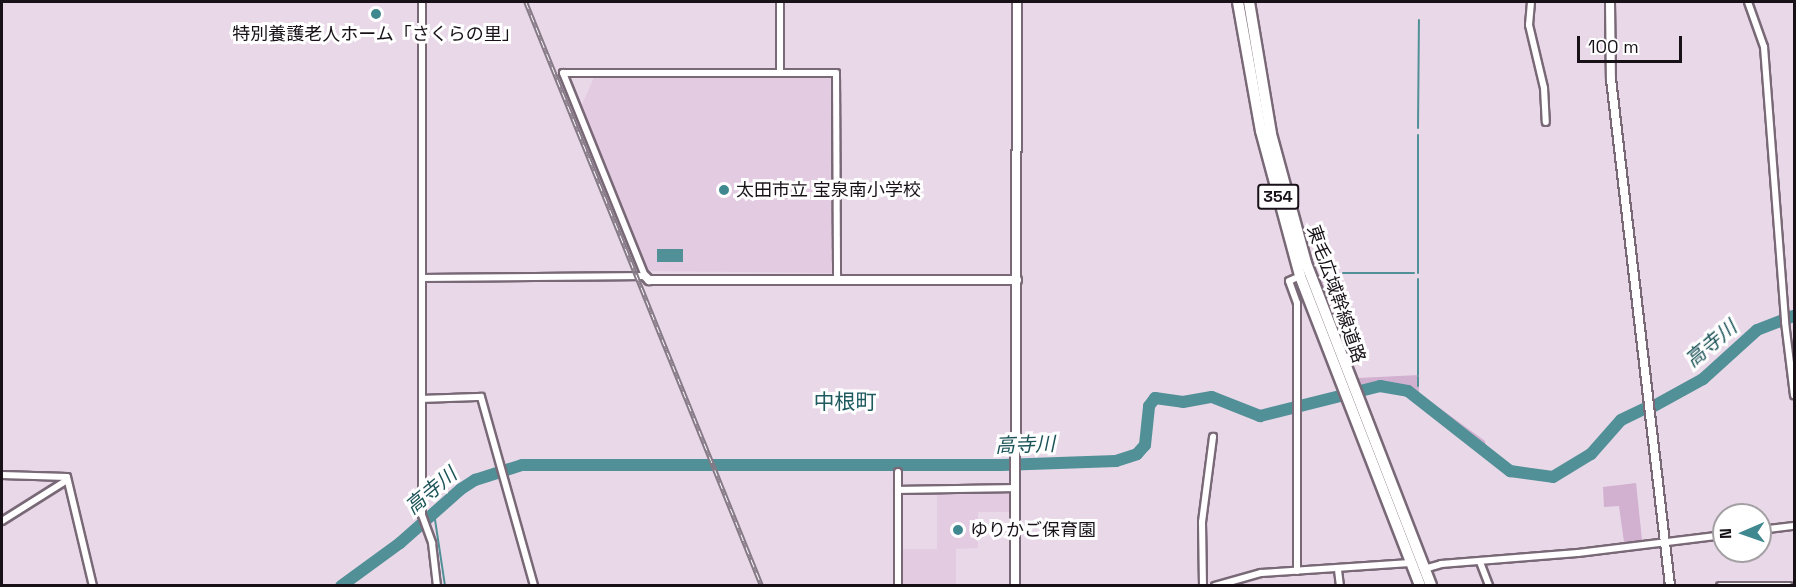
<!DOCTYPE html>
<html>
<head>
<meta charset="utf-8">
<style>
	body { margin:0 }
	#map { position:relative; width:1796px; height:587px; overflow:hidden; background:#e9d8e8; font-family:"Space Grotesk","Noto Sans JP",sans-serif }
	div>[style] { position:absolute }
	.built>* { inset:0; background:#e3cce1 }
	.green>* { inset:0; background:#d2b0d0 }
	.water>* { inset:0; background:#519097; transform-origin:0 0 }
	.stream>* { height:2px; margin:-1px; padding:0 1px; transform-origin:1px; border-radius:1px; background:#519097 }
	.river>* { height:12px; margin:-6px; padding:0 6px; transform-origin:6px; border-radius:6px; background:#519097 }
	.roads { filter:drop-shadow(2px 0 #796977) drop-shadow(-2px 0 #796977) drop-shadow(0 2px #796977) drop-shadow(0 -2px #796977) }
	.street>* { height:6px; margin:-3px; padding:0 3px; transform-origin:3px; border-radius:3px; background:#fff }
	.secondary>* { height:8px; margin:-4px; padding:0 4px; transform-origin:4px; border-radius:4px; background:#fff }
	.highway>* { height:10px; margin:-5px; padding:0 5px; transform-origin:5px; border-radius:5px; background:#fff }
	.rail>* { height:4.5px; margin-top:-2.25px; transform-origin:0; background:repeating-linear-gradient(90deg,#fff 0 7px,#867a86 0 14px); box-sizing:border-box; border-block:2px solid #867a86 }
	.dots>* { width:16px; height:16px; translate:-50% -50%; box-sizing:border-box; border:3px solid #fff; border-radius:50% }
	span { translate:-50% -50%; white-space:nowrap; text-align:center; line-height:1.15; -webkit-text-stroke:6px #fff; paint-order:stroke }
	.shield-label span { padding:2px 4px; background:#fff; border:2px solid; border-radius:4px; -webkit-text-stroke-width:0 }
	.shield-label { font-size:16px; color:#181218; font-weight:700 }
	.poi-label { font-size:18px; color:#181218 }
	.left { translate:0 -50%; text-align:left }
	.street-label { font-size:18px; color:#181218 }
	.water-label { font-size:20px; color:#1c5459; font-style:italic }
	.quarter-label { font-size:21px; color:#205b60 }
	.frame { position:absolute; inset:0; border:3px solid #181218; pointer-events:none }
	.north { position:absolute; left:1712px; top:503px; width:60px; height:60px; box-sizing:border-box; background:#fff; border:2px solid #a3a0a3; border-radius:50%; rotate:268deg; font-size:16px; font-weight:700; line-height:24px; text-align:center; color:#181218 }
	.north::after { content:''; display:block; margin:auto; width:21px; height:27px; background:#40888f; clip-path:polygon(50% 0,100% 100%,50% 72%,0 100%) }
	.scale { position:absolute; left:1577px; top:36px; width:105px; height:27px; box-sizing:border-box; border:3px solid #181218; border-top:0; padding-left:8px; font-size:18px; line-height:21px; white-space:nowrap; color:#181218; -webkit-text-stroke:4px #fff; paint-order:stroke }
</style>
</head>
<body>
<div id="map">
	<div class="built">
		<div style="clip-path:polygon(595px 75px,834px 76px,834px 273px,645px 271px,580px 109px)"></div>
		<div style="clip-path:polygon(1012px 490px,1012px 512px,978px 512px,978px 548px,956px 549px,956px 585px,903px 585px,903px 549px,937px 549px,937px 491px)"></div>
	</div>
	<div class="green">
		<div style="clip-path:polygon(1320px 276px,1337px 276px,1338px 296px,1326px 295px)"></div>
		<div style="clip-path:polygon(1419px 375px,1419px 393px,1485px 441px,1486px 448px,1407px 388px,1385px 383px,1361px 385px,1358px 378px)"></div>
		<div style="clip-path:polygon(1636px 483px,1642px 540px,1624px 542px,1619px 506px,1604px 507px,1603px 487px)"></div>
	</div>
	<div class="water">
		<div style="left:683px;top:249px;width:13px;height:26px;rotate:90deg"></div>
	</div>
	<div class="stream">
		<div style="left:1418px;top:128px;width:108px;rotate:-89.5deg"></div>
		<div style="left:1343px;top:273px;width:71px"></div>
		<div style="left:1418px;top:273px;width:138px;rotate:-90deg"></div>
		<div style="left:1418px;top:375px;width:96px;rotate:-90deg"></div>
		<div style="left:1418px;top:386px;width:9px;rotate:-90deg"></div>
		<div style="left:434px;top:513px;width:74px;rotate:81.4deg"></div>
	</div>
	<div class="river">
		<div style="left:1654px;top:406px;width:56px;rotate:-28.9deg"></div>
		<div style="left:1703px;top:379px;width:73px;rotate:-42.2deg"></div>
		<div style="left:1757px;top:330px;width:40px;rotate:-21deg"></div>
		<div style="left:341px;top:586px;width:73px;rotate:-36.1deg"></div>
		<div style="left:400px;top:543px;width:81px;rotate:-41.5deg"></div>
		<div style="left:461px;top:489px;width:17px;rotate:-33deg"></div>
		<div style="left:475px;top:480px;width:49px;rotate:-17.7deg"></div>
		<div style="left:522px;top:465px;width:479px"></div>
		<div style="left:1001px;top:465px;width:115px;rotate:-2deg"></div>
		<div style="left:1116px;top:461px;width:22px;rotate:-18deg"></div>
		<div style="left:1137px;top:454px;width:12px;rotate:-48deg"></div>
		<div style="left:1145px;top:445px;width:39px;rotate:-84deg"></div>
		<div style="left:1149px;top:406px;width:10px;rotate:-53deg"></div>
		<div style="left:1155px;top:398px;width:28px;rotate:8deg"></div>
		<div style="left:1183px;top:402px;width:29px;rotate:-10deg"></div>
		<div style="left:1212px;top:397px;width:52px;rotate:21.6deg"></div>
		<div style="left:1260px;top:416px;width:124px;rotate:-14deg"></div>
		<div style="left:1380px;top:386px;width:28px;rotate:10deg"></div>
		<div style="left:1408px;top:391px;width:130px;rotate:38.1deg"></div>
		<div style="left:1510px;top:471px;width:43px;rotate:7.9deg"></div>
		<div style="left:1553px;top:477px;width:44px;rotate:-31.2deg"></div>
		<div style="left:1591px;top:454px;width:45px;rotate:-48.6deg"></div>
		<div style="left:1621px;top:420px;width:25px;rotate:-26deg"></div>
	</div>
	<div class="roads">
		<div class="street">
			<div style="left:422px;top:2px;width:513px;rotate:90deg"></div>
			<div style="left:422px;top:515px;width:30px;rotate:70deg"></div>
			<div style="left:432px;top:543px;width:43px;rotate:83.4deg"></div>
			<div style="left:1531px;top:2px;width:23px;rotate:95deg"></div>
			<div style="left:1529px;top:25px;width:65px;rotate:76.6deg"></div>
			<div style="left:1544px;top:88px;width:34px;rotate:87deg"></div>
			<div style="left:1748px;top:2px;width:48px;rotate:70.4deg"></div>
			<div style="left:1764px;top:47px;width:276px;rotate:85.6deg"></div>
			<div style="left:1785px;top:322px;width:74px;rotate:83deg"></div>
			<div style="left:780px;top:73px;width:71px;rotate:-90deg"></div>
			<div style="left:424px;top:278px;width:221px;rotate:-0.5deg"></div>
			<div style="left:645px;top:276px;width:219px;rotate:-112deg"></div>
			<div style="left:563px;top:73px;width:273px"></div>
			<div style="left:836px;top:73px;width:208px;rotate:89.7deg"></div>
			<div style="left:423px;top:399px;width:58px;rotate:-2deg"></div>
			<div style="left:481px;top:397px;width:196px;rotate:74.3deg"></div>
			<div style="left:2px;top:475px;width:65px;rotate:1.8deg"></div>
			<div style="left:67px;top:477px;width:112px;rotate:76.6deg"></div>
			<div style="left:898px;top:490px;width:118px;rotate:-1deg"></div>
			<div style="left:2px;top:521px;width:77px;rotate:-32.2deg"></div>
			<div style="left:1760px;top:530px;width:34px;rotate:-7deg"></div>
			<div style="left:1480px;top:562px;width:26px;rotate:69deg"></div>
			<div style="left:1424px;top:569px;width:18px;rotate:-16deg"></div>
			<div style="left:1441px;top:564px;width:137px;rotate:-4.6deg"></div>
			<div style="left:1578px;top:553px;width:147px;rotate:-7deg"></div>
			<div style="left:1338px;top:570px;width:16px;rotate:83deg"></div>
			<div style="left:1297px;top:571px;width:268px;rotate:-90deg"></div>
			<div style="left:1297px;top:303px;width:23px;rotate:-110deg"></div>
			<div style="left:1289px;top:281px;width:12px;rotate:-24deg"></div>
			<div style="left:898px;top:586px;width:114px;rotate:-90deg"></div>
			<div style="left:1203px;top:586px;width:64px;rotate:-90.9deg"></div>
			<div style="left:1202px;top:522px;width:86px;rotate:-82.6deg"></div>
			<div style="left:1215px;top:586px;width:48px;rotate:-15.8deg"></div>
			<div style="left:1261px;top:573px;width:150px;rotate:-3.8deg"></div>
			<div style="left:1720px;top:586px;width:69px"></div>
		</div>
		<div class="secondary">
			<div style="left:1610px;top:2px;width:77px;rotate:89.3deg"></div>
			<div style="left:1611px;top:79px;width:510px;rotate:83.36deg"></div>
			<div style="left:645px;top:276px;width:6px;rotate:45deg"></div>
			<div style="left:649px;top:280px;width:368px"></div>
			<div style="left:1015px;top:586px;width:584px;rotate:-89.8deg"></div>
		</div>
		<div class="highway">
			<div style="left:1238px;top:2px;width:131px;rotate:79.9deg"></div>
			<div style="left:1261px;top:131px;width:150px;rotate:74.9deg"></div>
			<div style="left:1300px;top:276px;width:332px;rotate:68.8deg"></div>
			<div style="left:1249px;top:2px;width:134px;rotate:80.5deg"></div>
			<div style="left:1271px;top:134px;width:134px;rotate:74.8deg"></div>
			<div style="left:1306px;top:263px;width:346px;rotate:68.8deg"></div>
		</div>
	</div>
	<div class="rail">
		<div style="left:526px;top:2px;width:630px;rotate:68deg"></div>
	</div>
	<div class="dots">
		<div style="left:376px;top:14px;background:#40888f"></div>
		<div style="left:724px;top:190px;background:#40888f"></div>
		<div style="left:958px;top:530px;background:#40888f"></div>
	</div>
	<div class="shield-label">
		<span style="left:1278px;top:197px">354</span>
	</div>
	<div class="poi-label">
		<span style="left:376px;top:34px">特別養護老人ホーム「さくらの里」</span>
		<span class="left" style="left:736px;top:190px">太田市立 宝泉南小学校</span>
		<span class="left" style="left:970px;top:530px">ゆりかご保育園</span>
	</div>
	<div class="street-label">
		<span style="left:1336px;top:294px;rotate:71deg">東毛広域幹線道路</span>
	</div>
	<div class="water-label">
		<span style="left:1711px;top:344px;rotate:-40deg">高寺川</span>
		<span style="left:1025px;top:445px;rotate:-2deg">高寺川</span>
		<span style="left:431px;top:491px;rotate:-40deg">高寺川</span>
	</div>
	<div class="quarter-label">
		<span style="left:845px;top:402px">中根町</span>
	</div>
	<div class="frame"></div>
	<div class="north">N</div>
	<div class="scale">100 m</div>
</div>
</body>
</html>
